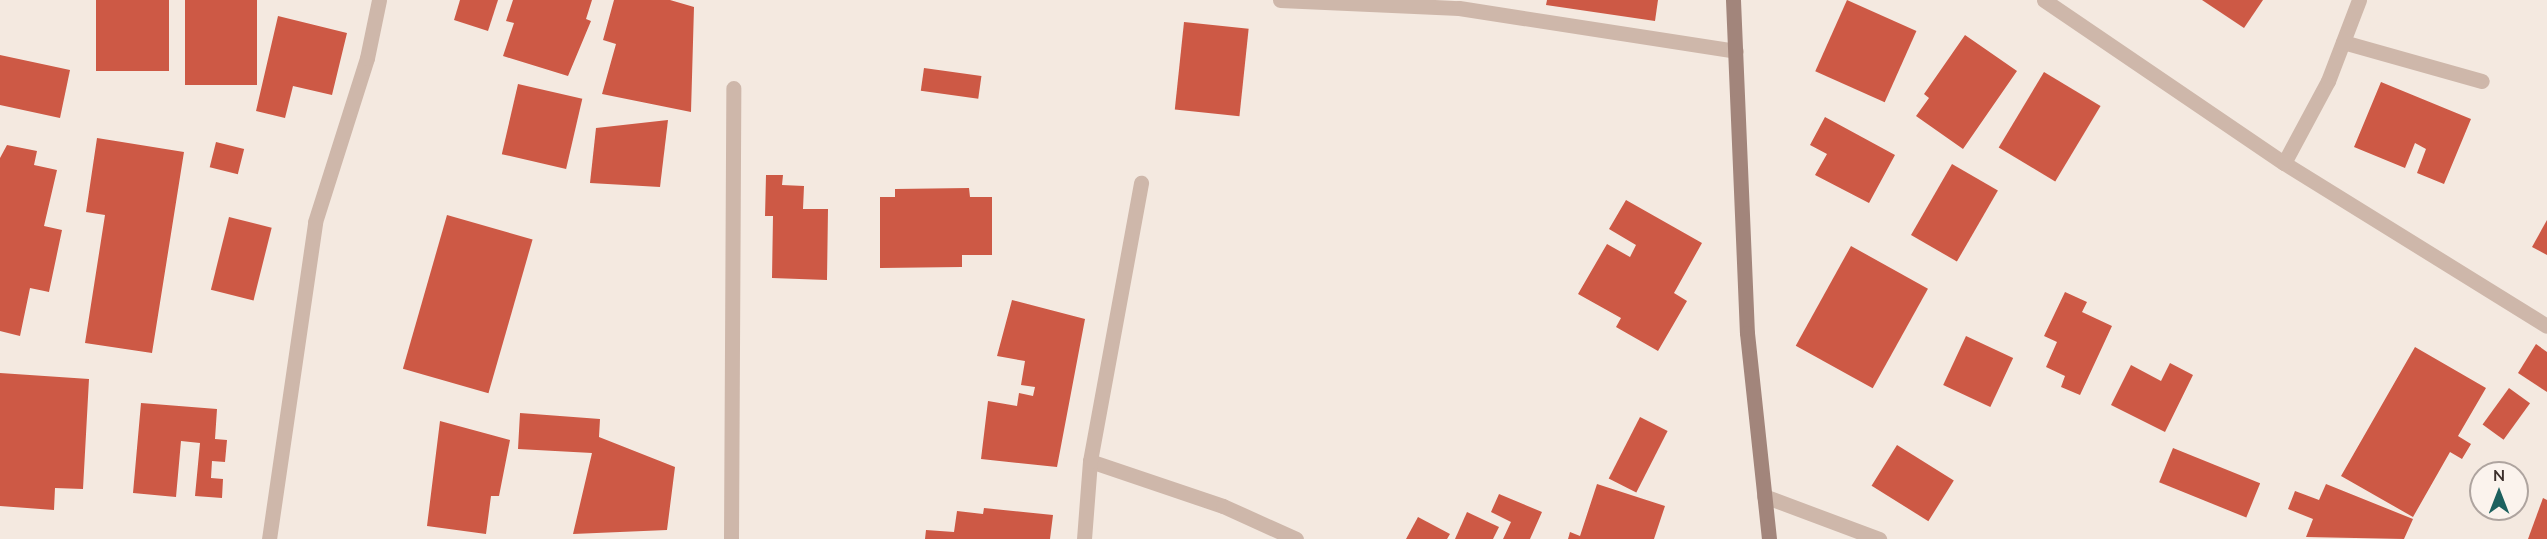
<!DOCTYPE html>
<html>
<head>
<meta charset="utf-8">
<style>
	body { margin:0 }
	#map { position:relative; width:2547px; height:539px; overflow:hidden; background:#f4e9e0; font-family:Mulish,sans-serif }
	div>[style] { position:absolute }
	.building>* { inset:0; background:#cd5945; transform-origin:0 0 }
	.street>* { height:15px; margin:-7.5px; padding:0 7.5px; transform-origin:7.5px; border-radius:7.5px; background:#ceb7aa }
	.secondary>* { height:15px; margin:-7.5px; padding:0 7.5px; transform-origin:7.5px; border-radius:7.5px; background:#a2857b }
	span { translate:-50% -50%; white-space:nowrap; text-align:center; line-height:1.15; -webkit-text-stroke:4.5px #fbf3ed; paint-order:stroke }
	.north { position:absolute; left:2469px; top:461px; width:60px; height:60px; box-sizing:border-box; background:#fbf3ed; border:2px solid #aea49f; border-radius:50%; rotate:0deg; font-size:16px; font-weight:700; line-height:24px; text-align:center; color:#3b2e2a }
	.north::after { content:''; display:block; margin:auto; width:21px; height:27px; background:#1c605e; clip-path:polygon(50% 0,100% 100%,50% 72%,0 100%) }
</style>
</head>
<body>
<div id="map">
	<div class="building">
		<div style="left:96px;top:0;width:73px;height:71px"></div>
		<div style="left:185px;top:0;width:72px;height:85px"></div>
		<div style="clip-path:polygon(460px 0,498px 0,488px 31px,454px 20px)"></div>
		<div style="clip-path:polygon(513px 0,592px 0,586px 19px,591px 21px,568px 76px,503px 56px,514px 23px,506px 21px)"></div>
		<div style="clip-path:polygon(614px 0,670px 0,694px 7px,691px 112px,602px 94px,616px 44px,603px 40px)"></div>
		<div style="clip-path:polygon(1547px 0,1658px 0,1655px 21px,1546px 5px)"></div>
		<div style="left:1847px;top:0;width:76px;height:78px;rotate:24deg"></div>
		<div style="clip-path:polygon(2202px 0,2263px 0,2244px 28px)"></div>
		<div style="clip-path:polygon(278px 16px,347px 33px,332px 95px,293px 86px,285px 118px,256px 111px)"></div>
		<div style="left:1184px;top:22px;width:65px;height:88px;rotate:6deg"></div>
		<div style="clip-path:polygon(1965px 35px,2017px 71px,1963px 149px,1916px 116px,1929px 98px,1924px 94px)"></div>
		<div style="clip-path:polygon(0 55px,70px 70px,60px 118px,0 105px)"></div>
		<div style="left:924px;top:68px;width:58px;height:23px;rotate:8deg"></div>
		<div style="left:2044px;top:72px;width:66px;height:88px;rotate:31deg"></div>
		<div style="clip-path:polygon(2381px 82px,2471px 119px,2444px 184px,2417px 173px,2426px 149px,2415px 143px,2405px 168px,2354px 147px)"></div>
		<div style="left:518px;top:84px;width:66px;height:72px;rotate:13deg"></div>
		<div style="clip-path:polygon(1825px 117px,1895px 155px,1869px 203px,1815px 175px,1827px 154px,1810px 145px)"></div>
		<div style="clip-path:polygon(668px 120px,660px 187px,590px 183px,596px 128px)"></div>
		<div style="clip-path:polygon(97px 138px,184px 152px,152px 353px,85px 343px,105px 215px,86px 212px)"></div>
		<div style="left:216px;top:142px;width:29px;height:26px;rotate:14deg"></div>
		<div style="clip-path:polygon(7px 145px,37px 151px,34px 165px,57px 170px,44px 226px,62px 230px,49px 292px,30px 288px,20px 336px,0 331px,0 158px)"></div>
		<div style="left:1952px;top:164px;width:53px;height:82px;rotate:30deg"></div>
		<div style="clip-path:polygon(766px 175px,783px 175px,782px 185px,804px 186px,803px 209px,828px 209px,827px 280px,772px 278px,773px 216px,765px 216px)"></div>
		<div style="clip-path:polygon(969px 188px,970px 197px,992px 197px,992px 255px,962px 255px,962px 267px,880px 268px,880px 197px,895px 197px,895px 189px)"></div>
		<div style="clip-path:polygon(1626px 200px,1702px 243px,1674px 293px,1687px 301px,1658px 351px,1616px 327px,1621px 318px,1578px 294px,1607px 244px,1630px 257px,1636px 245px,1609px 229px)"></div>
		<div style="left:447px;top:215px;width:89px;height:160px;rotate:16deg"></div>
		<div style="left:229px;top:217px;width:44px;height:75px;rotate:14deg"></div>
		<div style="clip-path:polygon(2547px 220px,2547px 255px,2532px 247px)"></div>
		<div style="left:1851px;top:246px;width:88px;height:114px;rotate:29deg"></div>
		<div style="clip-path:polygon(2065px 292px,2087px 302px,2082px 312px,2112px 326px,2080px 395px,2061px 387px,2065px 376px,2046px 367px,2057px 342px,2044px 336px)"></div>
		<div style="clip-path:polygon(1012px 300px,1085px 319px,1057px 467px,981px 459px,988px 401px,1017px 406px,1019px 393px,1033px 396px,1035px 387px,1021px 385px,1025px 361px,997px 356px)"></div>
		<div style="left:1966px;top:336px;width:52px;height:54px;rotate:25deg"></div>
		<div style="clip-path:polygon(2536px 344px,2547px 352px,2547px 392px,2518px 373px)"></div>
		<div style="clip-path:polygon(2415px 347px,2486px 388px,2458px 436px,2471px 444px,2462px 459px,2450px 452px,2413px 517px,2341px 476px)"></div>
		<div style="clip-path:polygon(2170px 363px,2193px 375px,2165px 432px,2111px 405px,2131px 365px,2161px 381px)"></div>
		<div style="clip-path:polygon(0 373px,89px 379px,83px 489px,55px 488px,54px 510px,0 506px)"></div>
		<div style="left:2509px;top:388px;width:26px;height:45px;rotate:36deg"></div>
		<div style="clip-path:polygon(141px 403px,217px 409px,215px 439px,227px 440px,225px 462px,212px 461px,211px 478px,223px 479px,222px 498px,195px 496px,200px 443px,181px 441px,176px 497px,133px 493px)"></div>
		<div style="clip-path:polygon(520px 413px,600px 419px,599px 437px,675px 467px,667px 530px,573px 534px,592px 453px,518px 449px)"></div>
		<div style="left:1640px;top:417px;width:31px;height:69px;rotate:27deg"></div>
		<div style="clip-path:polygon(440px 421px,510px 440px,499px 496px,491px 496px,486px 534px,427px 526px)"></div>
		<div style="left:1897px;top:445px;width:67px;height:48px;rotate:32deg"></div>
		<div style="left:2173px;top:448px;width:94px;height:37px;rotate:22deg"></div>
		<div style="clip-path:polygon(1597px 484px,1665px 506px,1654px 539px,1568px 539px,1570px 532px,1580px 536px)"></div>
		<div style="clip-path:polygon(2326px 484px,2413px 519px,2404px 539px,2306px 537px,2313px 519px,2288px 509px,2295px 491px,2319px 500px)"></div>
		<div style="clip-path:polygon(1499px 494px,1542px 512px,1530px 539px,1503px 539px,1511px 522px,1491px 512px)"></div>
		<div style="clip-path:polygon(2543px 498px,2547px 500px,2547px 539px,2528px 539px)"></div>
		<div style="clip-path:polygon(984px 508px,1053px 515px,1050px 539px,925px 539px,926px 530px,954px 532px,957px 511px,983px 514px)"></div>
		<div style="clip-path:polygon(1467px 512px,1499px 527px,1493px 539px,1455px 539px)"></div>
		<div style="clip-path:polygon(1418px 517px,1450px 534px,1447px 539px,1406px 539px)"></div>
	</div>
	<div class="street">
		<div style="left:1280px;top:0;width:179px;rotate:2.6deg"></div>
		<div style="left:1459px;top:8px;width:280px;rotate:8.8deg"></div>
		<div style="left:2044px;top:0;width:290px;rotate:34.2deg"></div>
		<div style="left:2284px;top:163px;width:309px;rotate:31.8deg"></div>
		<div style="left:2343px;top:42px;width:144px;rotate:15.7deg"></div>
		<div style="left:2284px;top:163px;width:93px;rotate:-61.8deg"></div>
		<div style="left:2328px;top:81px;width:87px;rotate:-69.1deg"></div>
		<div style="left:1090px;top:461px;width:140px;rotate:18.7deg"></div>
		<div style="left:1223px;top:506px;width:80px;rotate:24.3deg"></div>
		<div style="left:1764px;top:496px;width:123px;rotate:20.5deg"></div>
		<div style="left:269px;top:539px;width:320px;rotate:-81.7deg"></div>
		<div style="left:315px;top:222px;width:172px;rotate:-72.4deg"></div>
		<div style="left:367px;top:58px;width:59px;rotate:-78.3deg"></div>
		<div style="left:731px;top:539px;width:451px;rotate:-89.7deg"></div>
		<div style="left:1084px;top:539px;width:78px;rotate:-85.6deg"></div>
		<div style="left:1090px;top:461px;width:283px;rotate:-79.6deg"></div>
	</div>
	<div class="secondary">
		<div style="left:1733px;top:0;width:333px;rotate:87.6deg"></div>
		<div style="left:1747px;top:333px;width:207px;rotate:83.9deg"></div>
	</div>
	<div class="north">N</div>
</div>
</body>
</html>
